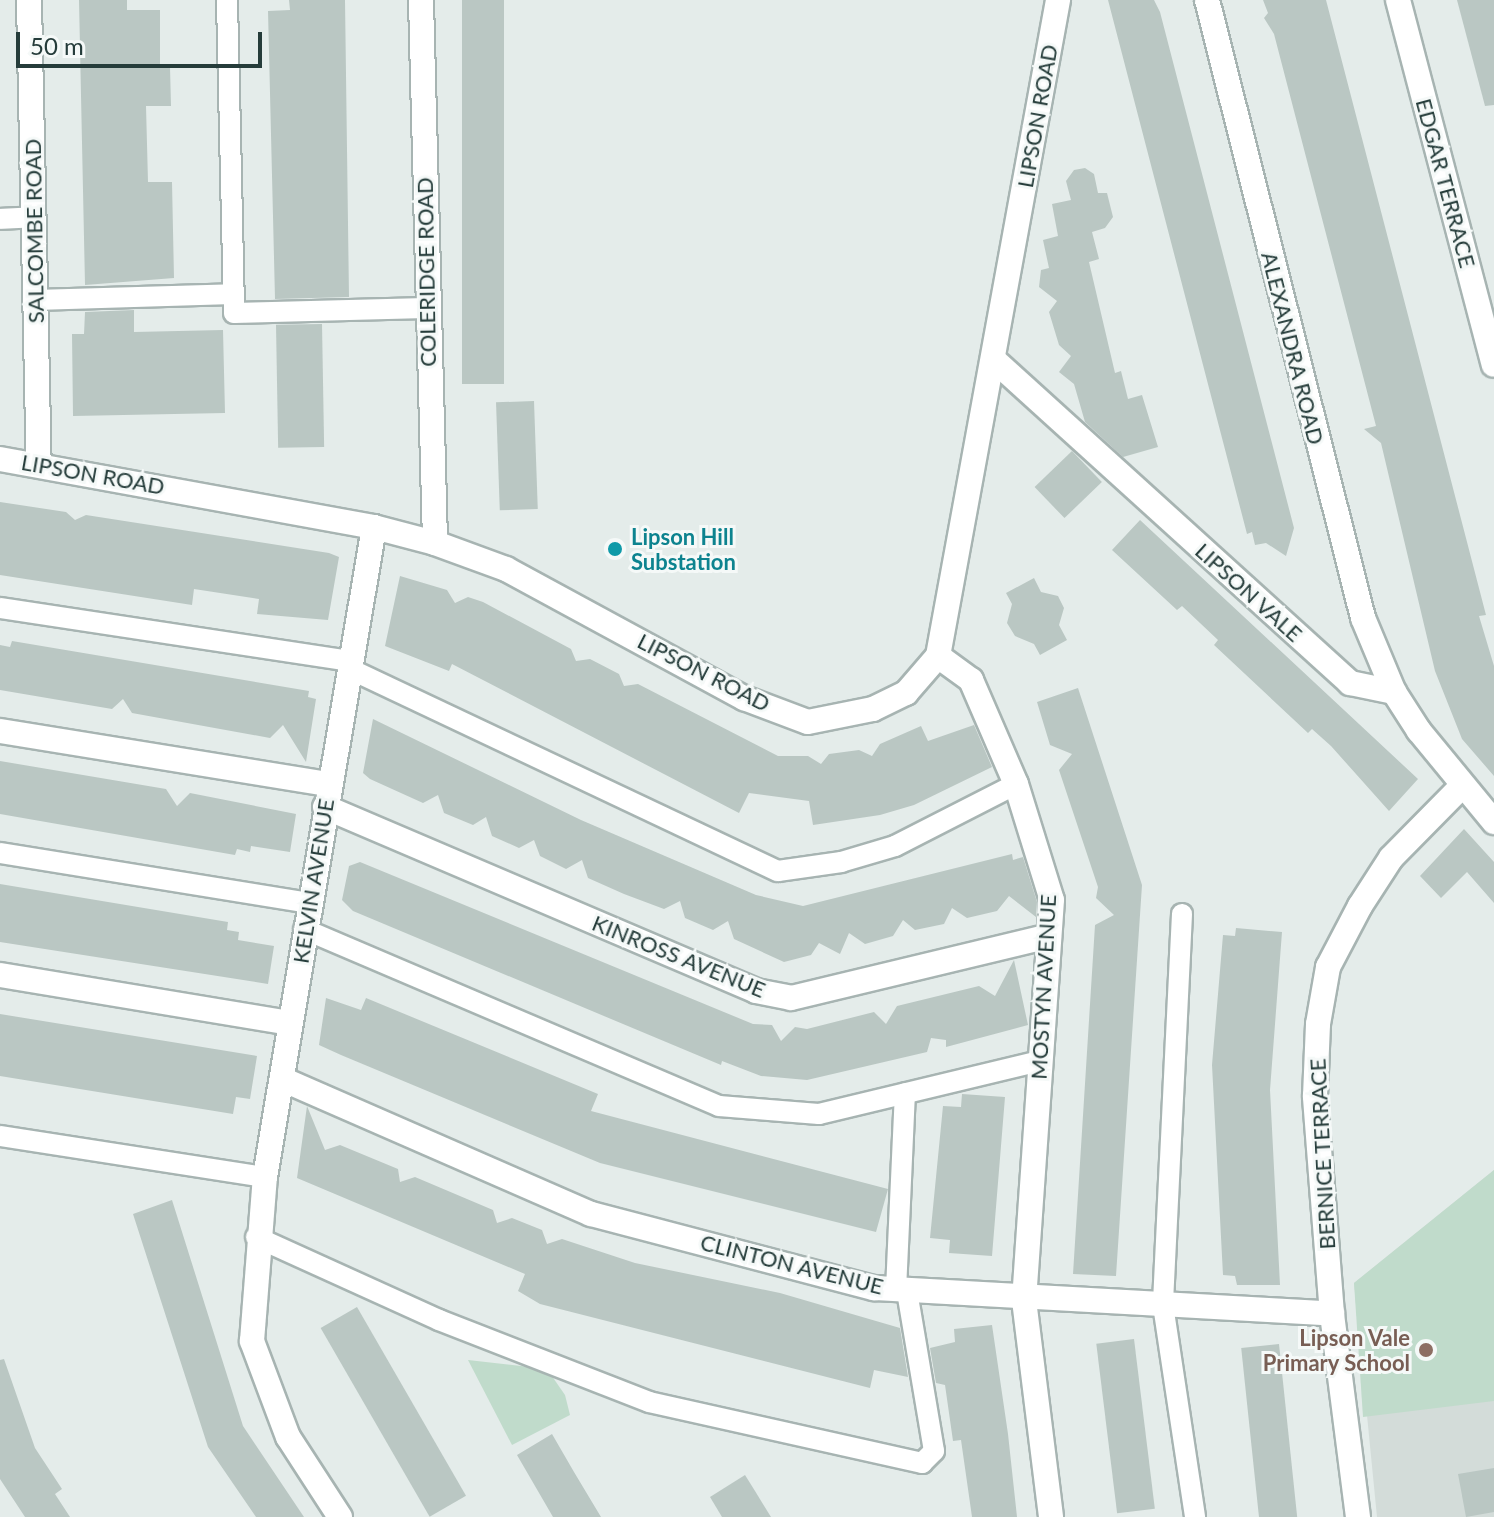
<!DOCTYPE html>
<html>
<head>
<meta charset="utf-8">
<style>
	body { margin:0 }
	#map { position:relative; width:1494px; height:1517px; overflow:hidden; background:#e4ecea; font-family:Lato,sans-serif }
	div>[style] { position:absolute }
	.built>* { inset:0; background:#d3dcd9 }
	.green>* { inset:0; background:#c0dbcb }
	.building>* { inset:0; background:#bac7c3; transform-origin:0 0 }
	.roads { filter:drop-shadow(2px 0 #a7b4b2) drop-shadow(-2px 0 #a7b4b2) drop-shadow(0 2px #a7b4b2) drop-shadow(0 -2px #a7b4b2) }
	.service>* { height:20px; margin:-10px; padding:0 10px; transform-origin:10px; border-radius:10px; background:#fff }
	.minor>* { height:24px; margin:-12px; padding:0 12px; transform-origin:12px; border-radius:12px; background:#fff }
	.secondary>* { height:24px; margin:-12px; padding:0 12px; transform-origin:12px; border-radius:12px; background:#fff }
	.dots>* { width:22px; height:22px; translate:-50% -50%; box-sizing:border-box; border:4px solid #f5f9f8; border-radius:50% }
	span { translate:-50% -50%; white-space:nowrap; text-align:center; line-height:1.15; -webkit-text-stroke:6px #f5f9f8; paint-order:stroke }
	.street-label { font-size:22px; color:#253c3a }
	.culture-label { font-size:22px; color:#0d838f; font-weight:700 }
	.left { translate:0 -50%; text-align:left }
	.education-label { font-size:22px; color:#785e54; font-weight:700 }
	.right { translate:-100% -50%; text-align:right }
	.scale { position:absolute; left:16px; top:32px; width:246px; height:36px; box-sizing:border-box; border:4px solid #253c3a; border-top:0; padding-left:10px; font-size:24px; line-height:28px; white-space:nowrap; color:#253c3a; -webkit-text-stroke:6px #f5f9f8; paint-order:stroke }
</style>
</head>
<body>
<div id="map">
	<div class="built">
		<div style="clip-path:polygon(1494px 1170px,1494px 1517px,1377px 1517px,1354px 1283px)"></div>
	</div>
	<div class="green">
		<div style="clip-path:polygon(1494px 1170px,1494px 1401px,1363px 1417px,1354px 1283px)"></div>
		<div style="clip-path:polygon(468px 1360px,547px 1369px,565px 1395px,570px 1415px,512px 1445px)"></div>
	</div>
	<div class="building">
		<div style="clip-path:polygon(79px 0,127px 0,127px 10px,160px 10px,160px 67px,170px 67px,171px 106px,146px 106px,148px 182px,172px 182px,174px 278px,85px 285px)"></div>
		<div style="clip-path:polygon(289px 0,345px 0,349px 297px,275px 299px,268px 11px,290px 10px)"></div>
		<div style="left:462px;top:0;width:42px;height:384px"></div>
		<div style="clip-path:polygon(1108px 0,1154px 0,1160px 12px,1294px 528px,1286px 556px,1266px 543px,1255px 545px,1252px 532px,1247px 534px)"></div>
		<div style="clip-path:polygon(1263px 0,1326px 0,1486px 615px,1479px 616px,1494px 666px,1494px 776px,1462px 739px,1435px 671px,1381px 443px,1364px 429px,1376px 426px,1274px 34px,1264px 18px,1268px 13px)"></div>
		<div style="clip-path:polygon(1457px 0,1494px 0,1494px 105px,1485px 106px)"></div>
		<div style="clip-path:polygon(1085px 168px,1094px 174px,1098px 193px,1107px 193px,1113px 217px,1105px 228px,1092px 232px,1099px 259px,1089px 262px,1115px 373px,1121px 371px,1128px 399px,1142px 395px,1158px 447px,1123px 457px,1085px 422px,1074px 384px,1059px 372px,1071px 356px,1059px 345px,1049px 312px,1057px 301px,1039px 287px,1041px 270px,1049px 268px,1043px 240px,1058px 236px,1052px 204px,1071px 200px,1066px 181px,1074px 170px)"></div>
		<div style="clip-path:polygon(134px 310px,134px 332px,223px 330px,225px 413px,73px 416px,72px 334px,84px 334px,85px 312px)"></div>
		<div style="left:322px;top:324px;width:123px;height:46px;rotate:89deg"></div>
		<div style="left:534px;top:401px;width:108px;height:38px;rotate:88deg"></div>
		<div style="left:1072px;top:451px;width:43px;height:52px;rotate:46deg"></div>
		<div style="clip-path:polygon(0 502px,66px 512px,75px 520px,86px 515px,329px 553px,339px 557px,328px 620px,257px 614px,259px 599px,194px 589px,192px 605px,0 575px)"></div>
		<div style="clip-path:polygon(1140px 520px,1418px 779px,1389px 811px,1331px 746px,1312px 729px,1308px 733px,1214px 645px,1218px 640px,1182px 606px,1177px 610px,1112px 550px)"></div>
		<div style="clip-path:polygon(400px 576px,447px 590px,455px 603px,468px 597px,483px 602px,571px 649px,576px 661px,590px 659px,619px 674px,624px 686px,638px 684px,778px 756px,808px 756px,821px 764px,829px 754px,859px 750px,872px 756px,880px 744px,921px 726px,928px 741px,974px 725px,992px 767px,914px 805px,880px 815px,813px 825px,809px 801px,749px 793px,739px 813px,452px 664px,449px 671px,385px 646px)"></div>
		<div style="clip-path:polygon(1034px 578px,1041px 592px,1058px 596px,1064px 608px,1059px 625px,1067px 640px,1040px 655px,1034px 644px,1015px 636px,1007px 623px,1012px 604px,1006px 593px)"></div>
		<div style="clip-path:polygon(12px 641px,309px 691px,308px 697px,316px 699px,306px 762px,283px 725px,270px 738px,132px 713px,123px 699px,112px 709px,0 690px,0 645px,10px 647px)"></div>
		<div style="clip-path:polygon(1078px 688px,1142px 885px,1116px 1276px,1073px 1274px,1095px 925px,1114px 915px,1096px 898px,1098px 887px,1059px 770px,1072px 754px,1050px 745px,1037px 702px)"></div>
		<div style="clip-path:polygon(373px 719px,581px 820px,756px 895px,803px 906px,1012px 854px,1013px 860px,1023px 857px,1037px 902px,1036px 917px,1009px 896px,997px 911px,967px 918px,952px 908px,944px 924px,915px 930px,903px 920px,893px 936px,865px 944px,849px 933px,840px 954px,819px 943px,811px 955px,784px 962px,734px 939px,728px 921px,713px 930px,685px 918px,680px 901px,664px 909px,624px 894px,588px 878px,582px 860px,566px 869px,540px 856px,534px 840px,519px 848px,492px 836px,486px 817px,473px 825px,444px 813px,438px 795px,423px 803px,370px 779px,363px 773px)"></div>
		<div style="clip-path:polygon(0 761px,166px 789px,177px 806px,190px 793px,296px 814px,290px 852px,251px 846px,250px 852px,237px 849px,235px 855px,0 814px)"></div>
		<div style="clip-path:polygon(1464px 829px,1494px 862px,1494px 903px,1467px 872px,1441px 898px,1420px 876px)"></div>
		<div style="clip-path:polygon(360px 862px,753px 1024px,772px 1025px,781px 1041px,795px 1027px,807px 1029px,874px 1012px,886px 1024px,897px 1006px,979px 986px,995px 996px,1014px 960px,1028px 1025px,946px 1047px,946px 1040px,931px 1038px,927px 1052px,807px 1080px,761px 1076px,722px 1061px,721px 1065px,353px 911px,342px 900px,349px 866px)"></div>
		<div style="clip-path:polygon(0 884px,228px 922px,227px 930px,239px 932px,238px 940px,274px 946px,268px 984px,0 942px)"></div>
		<div style="clip-path:polygon(1236px 928px,1282px 932px,1270px 1090px,1280px 1285px,1237px 1285px,1235px 1276px,1223px 1275px,1212px 1065px,1223px 935px,1235px 936px)"></div>
		<div style="clip-path:polygon(326px 998px,361px 1010px,366px 998px,598px 1094px,591px 1111px,888px 1189px,876px 1232px,600px 1163px,341px 1055px,319px 1045px)"></div>
		<div style="clip-path:polygon(0 1014px,257px 1056px,250px 1099px,236px 1097px,233px 1114px,0 1076px)"></div>
		<div style="clip-path:polygon(962px 1094px,1005px 1097px,992px 1256px,949px 1253px,950px 1240px,930px 1238px,943px 1106px,961px 1107px)"></div>
		<div style="clip-path:polygon(307px 1106px,325px 1150px,340px 1145px,398px 1169px,400px 1182px,415px 1177px,493px 1210px,497px 1223px,512px 1218px,542px 1230px,547px 1244px,562px 1239px,635px 1263px,780px 1293px,900px 1328px,908px 1377px,874px 1370px,870px 1388px,540px 1304px,518px 1291px,525px 1274px,297px 1178px)"></div>
		<div style="clip-path:polygon(172px 1200px,243px 1426px,304px 1517px,256px 1517px,208px 1447px,133px 1214px)"></div>
		<div style="left:357px;top:1307px;width:218px;height:42px;rotate:60deg"></div>
		<div style="clip-path:polygon(992px 1325px,1008px 1434px,1017px 1517px,972px 1517px,961px 1440px,953px 1441px,945px 1385px,936px 1383px,930px 1348px,955px 1342px,954px 1329px)"></div>
		<div style="left:1134px;top:1339px;width:171px;height:38px;rotate:83deg"></div>
		<div style="left:1279px;top:1344px;width:174px;height:38px;rotate:84deg"></div>
		<div style="clip-path:polygon(4px 1359px,35px 1448px,62px 1489px,55px 1494px,70px 1517px,25px 1517px,0 1479px,0 1360px)"></div>
		<div style="clip-path:polygon(552px 1434px,574px 1472px,601px 1517px,553px 1517px,517px 1455px)"></div>
		<div style="clip-path:polygon(1494px 1468px,1494px 1512px,1466px 1517px,1458px 1474px)"></div>
		<div style="clip-path:polygon(745px 1475px,755px 1491px,771px 1517px,722px 1517px,710px 1497px)"></div>
	</div>
	<div class="roads">
		<div class="service">
			<div style="left:227px;top:0;width:313px;rotate:88.7deg"></div>
			<div style="left:234px;top:313px;width:192px;rotate:-1.5deg"></div>
			<div style="left:0;top:219px;width:34px;rotate:-3deg"></div>
			<div style="left:35px;top:300px;width:198px;rotate:-1.7deg"></div>
			<div style="left:0;top:608px;width:355px;rotate:8.6deg"></div>
			<div style="left:350px;top:669px;width:473px;rotate:25.3deg"></div>
			<div style="left:778px;top:871px;width:64px;rotate:-8.1deg"></div>
			<div style="left:841px;top:862px;width:56px;rotate:-16.5deg"></div>
			<div style="left:895px;top:846px;width:136px;rotate:-27.1deg"></div>
			<div style="left:0;top:853px;width:312px;rotate:9.2deg"></div>
			<div style="left:1182px;top:914px;width:391px;rotate:92.8deg"></div>
			<div style="left:1163px;top:1305px;width:214px;rotate:81.4deg"></div>
			<div style="left:304px;top:929px;width:451px;rotate:23.1deg"></div>
			<div style="left:719px;top:1106px;width:100px;rotate:4.6deg"></div>
			<div style="left:819px;top:1114px;width:227px;rotate:-13.5deg"></div>
			<div style="left:0;top:1136px;width:268px;rotate:8.8deg"></div>
			<div style="left:256px;top:1237px;width:201px;rotate:24.4deg"></div>
			<div style="left:439px;top:1320px;width:225px;rotate:21.3deg"></div>
			<div style="left:649px;top:1402px;width:280px;rotate:12.6deg"></div>
			<div style="left:922px;top:1463px;width:17px;rotate:-45deg"></div>
			<div style="left:934px;top:1451px;width:162px;rotate:-99.6deg"></div>
			<div style="left:896px;top:1290px;width:197px;rotate:-87.4deg"></div>
		</div>
		<div class="minor">
			<div style="left:29px;top:0;width:463px;rotate:88.8deg"></div>
			<div style="left:421px;top:0;width:543px;rotate:88.52deg"></div>
			<div style="left:1398px;top:0;width:377px;rotate:75.3deg"></div>
			<div style="left:994px;top:360px;width:481px;rotate:42.2deg"></div>
			<div style="left:1350px;top:683px;width:45px;rotate:11.6deg"></div>
			<div style="left:0;top:459px;width:380px;rotate:10.3deg"></div>
			<div style="left:374px;top:527px;width:63px;rotate:14.7deg"></div>
			<div style="left:435px;top:543px;width:76px;rotate:20.1deg"></div>
			<div style="left:506px;top:569px;width:271px;rotate:28.5deg"></div>
			<div style="left:744px;top:698px;width:68px;rotate:20.6deg"></div>
			<div style="left:808px;top:722px;width:66px;rotate:-11.3deg"></div>
			<div style="left:873px;top:709px;width:37px;rotate:-26deg"></div>
			<div style="left:906px;top:693px;width:49px;rotate:-49.1deg"></div>
			<div style="left:938px;top:656px;width:667px;rotate:-79.63deg"></div>
			<div style="left:938px;top:656px;width:41px;rotate:36deg"></div>
			<div style="left:971px;top:680px;width:113px;rotate:66.6deg"></div>
			<div style="left:1016px;top:784px;width:121px;rotate:72.8deg"></div>
			<div style="left:1052px;top:900px;width:401px;rotate:94deg"></div>
			<div style="left:1024px;top:1300px;width:219px;rotate:82.9deg"></div>
			<div style="left:0;top:731px;width:333px;rotate:9.2deg"></div>
			<div style="left:325px;top:807px;width:469px;rotate:23.1deg"></div>
			<div style="left:756px;top:991px;width:36px;rotate:11deg"></div>
			<div style="left:791px;top:998px;width:265px;rotate:-13.5deg"></div>
			<div style="left:0;top:975px;width:294px;rotate:9.4deg"></div>
			<div style="left:282px;top:1079px;width:337px;rotate:23.6deg"></div>
			<div style="left:591px;top:1214px;width:293px;rotate:14.7deg"></div>
			<div style="left:874px;top:1288px;width:459px;rotate:3.2deg"></div>
			<div style="left:340px;top:1517px;width:95px;rotate:-123deg"></div>
			<div style="left:288px;top:1437px;width:103px;rotate:-110.6deg"></div>
			<div style="left:252px;top:1341px;width:165px;rotate:-85.5deg"></div>
			<div style="left:265px;top:1177px;width:659px;rotate:-80.48deg"></div>
			<div style="left:1358px;top:1517px;width:205px;rotate:-97.3deg"></div>
			<div style="left:1332px;top:1314px;width:219px;rotate:-94.5deg"></div>
			<div style="left:1315px;top:1096px;width:72px;rotate:-87.6deg"></div>
			<div style="left:1318px;top:1024px;width:58px;rotate:-80deg"></div>
			<div style="left:1328px;top:967px;width:69px;rotate:-62.3deg"></div>
			<div style="left:1360px;top:906px;width:57px;rotate:-57.1deg"></div>
			<div style="left:1391px;top:858px;width:100px;rotate:-45.4deg"></div>
		</div>
		<div class="secondary">
			<div style="left:1207px;top:0;width:637px;rotate:75.83deg"></div>
			<div style="left:1363px;top:618px;width:80px;rotate:67.3deg"></div>
			<div style="left:1394px;top:692px;width:46px;rotate:57.3deg"></div>
			<div style="left:1419px;top:731px;width:118px;rotate:50.5deg"></div>
		</div>
	</div>
	<div class="dots">
		<div style="left:615px;top:549px;background:#0f9aa8"></div>
		<div style="left:1426px;top:1350px;background:#8d6e63"></div>
	</div>
	<div class="street-label">
		<span style="left:1037px;top:116px;rotate:-80deg">LIPSON ROAD</span>
		<span style="left:1446px;top:183px;rotate:75deg">EDGAR TERRACE</span>
		<span style="left:34px;top:231px;rotate:-91deg">SALCOMBE ROAD</span>
		<span style="left:426px;top:272px;rotate:-91deg">COLERIDGE ROAD</span>
		<span style="left:1293px;top:348px;rotate:76deg">ALEXANDRA ROAD</span>
		<span style="left:93px;top:474px;rotate:10deg">LIPSON ROAD</span>
		<span style="left:1249px;top:592px;rotate:42deg">LIPSON VALE</span>
		<span style="left:704px;top:672px;rotate:27deg">LIPSON ROAD</span>
		<span style="left:313px;top:881px;rotate:-81deg">KELVIN AVENUE</span>
		<span style="left:679px;top:956px;rotate:22deg">KINROSS AVENUE</span>
		<span style="left:1043px;top:987px;rotate:-87deg">MOSTYN AVENUE</span>
		<span style="left:1322px;top:1154px;rotate:-93deg">BERNICE TERRACE</span>
		<span style="left:792px;top:1264px;rotate:14deg">CLINTON AVENUE</span>
	</div>
	<div class="culture-label">
		<span class="left" style="left:631px;top:549px">Lipson Hill<br>Substation</span>
	</div>
	<div class="education-label">
		<span class="right" style="left:1410px;top:1350px">Lipson Vale<br>Primary School</span>
	</div>
	<div class="scale">50 m</div>
</div>
</body>
</html>
